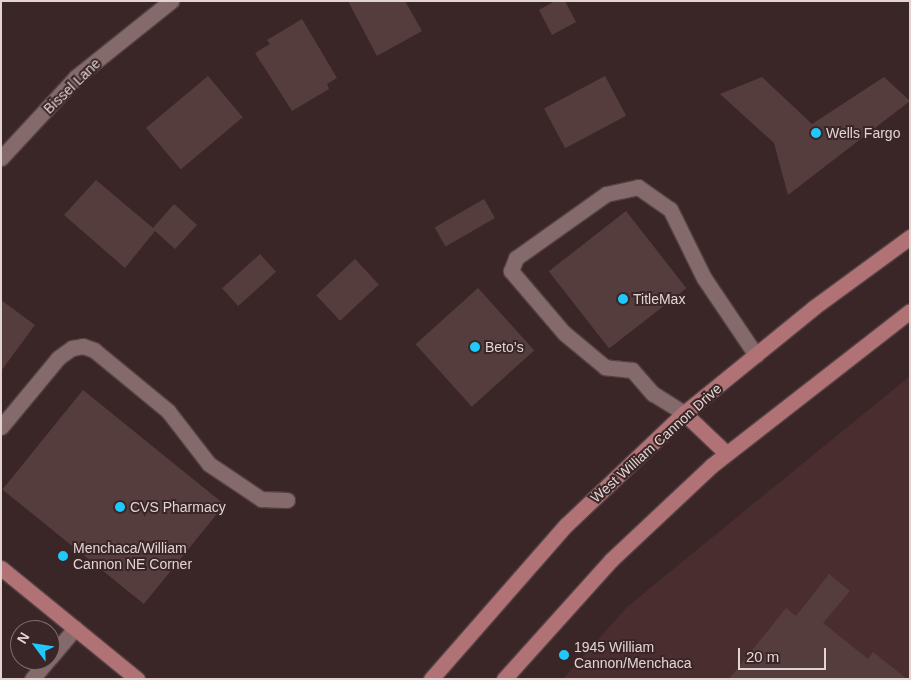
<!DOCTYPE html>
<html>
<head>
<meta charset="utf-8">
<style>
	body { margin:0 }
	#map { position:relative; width:911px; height:680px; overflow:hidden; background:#3b2627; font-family:Arial,sans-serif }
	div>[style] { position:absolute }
	.built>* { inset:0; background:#4a2d2f }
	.building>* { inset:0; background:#553d3e; transform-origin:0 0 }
	.roads { filter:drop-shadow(1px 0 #544143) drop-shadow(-1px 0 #544143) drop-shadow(0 1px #544143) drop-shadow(0 -1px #544143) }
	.minor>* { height:15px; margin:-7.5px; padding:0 7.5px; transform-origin:7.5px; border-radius:7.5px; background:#846a6b }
	.major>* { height:15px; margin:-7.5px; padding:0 7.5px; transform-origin:7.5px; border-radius:7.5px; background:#b17276 }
	.dots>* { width:14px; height:14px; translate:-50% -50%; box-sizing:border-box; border:2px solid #3b2627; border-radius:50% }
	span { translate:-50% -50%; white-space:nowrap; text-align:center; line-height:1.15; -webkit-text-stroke:4px #3b2627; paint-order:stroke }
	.street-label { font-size:14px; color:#e3d4d4 }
	.poi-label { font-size:14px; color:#e3d4d4 }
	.left { translate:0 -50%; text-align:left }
	.frame { position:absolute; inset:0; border:2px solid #e3d4d4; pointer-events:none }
	.north { position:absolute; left:10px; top:620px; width:50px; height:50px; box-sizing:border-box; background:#3b2627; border:1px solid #7e6c6c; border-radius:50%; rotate:301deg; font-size:14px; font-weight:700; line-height:20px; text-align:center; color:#e3d4d4 }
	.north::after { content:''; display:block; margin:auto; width:18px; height:22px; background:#1fc9fd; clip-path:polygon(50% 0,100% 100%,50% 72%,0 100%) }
	.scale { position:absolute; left:738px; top:648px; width:88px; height:22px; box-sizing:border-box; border:2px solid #e3d4d4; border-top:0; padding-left:6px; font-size:15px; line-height:18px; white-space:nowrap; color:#e3d4d4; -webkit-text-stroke:4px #3b2627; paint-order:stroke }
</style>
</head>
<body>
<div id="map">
	<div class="built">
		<div style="clip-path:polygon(910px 376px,910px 679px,563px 679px,627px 607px)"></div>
	</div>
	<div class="building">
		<div style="clip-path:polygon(348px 1px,405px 1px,422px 31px,377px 56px)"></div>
		<div style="clip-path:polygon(555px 1px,565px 1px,576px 22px,552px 35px,539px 10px)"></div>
		<div style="clip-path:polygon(302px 19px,337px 78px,327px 84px,329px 89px,292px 111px,255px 53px,270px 44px,267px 40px)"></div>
		<div style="left:208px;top:76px;width:54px;height:81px;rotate:50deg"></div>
		<div style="left:605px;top:76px;width:45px;height:69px;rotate:62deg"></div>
		<div style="clip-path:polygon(762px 77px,812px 124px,884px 77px,910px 101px,788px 195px,774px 143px,720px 94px)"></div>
		<div style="clip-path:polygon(96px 180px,153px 228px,174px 204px,197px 225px,175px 249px,155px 231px,125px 268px,64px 215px)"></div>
		<div style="left:484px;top:199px;width:22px;height:57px;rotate:60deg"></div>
		<div style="left:626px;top:211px;width:98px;height:98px;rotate:52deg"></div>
		<div style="left:260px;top:254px;width:24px;height:51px;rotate:48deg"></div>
		<div style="left:355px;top:259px;width:35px;height:53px;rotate:47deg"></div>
		<div style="left:478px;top:288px;width:84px;height:84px;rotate:48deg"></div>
		<div style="clip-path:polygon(1px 300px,35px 325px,1px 371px)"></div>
		<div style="left:83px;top:390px;width:182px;height:128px;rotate:39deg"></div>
		<div style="clip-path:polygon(829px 574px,850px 591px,823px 623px,868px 659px,873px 652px,907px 679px,729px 679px,786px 608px,796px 616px)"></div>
	</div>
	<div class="roads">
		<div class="minor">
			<div style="left:1px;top:158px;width:110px;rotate:-47.2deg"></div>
			<div style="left:76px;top:77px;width:122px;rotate:-38.7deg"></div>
			<div style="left:684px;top:413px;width:36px;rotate:-148deg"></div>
			<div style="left:653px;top:394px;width:32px;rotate:-131deg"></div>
			<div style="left:632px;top:370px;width:27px;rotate:-174deg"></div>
			<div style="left:605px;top:367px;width:53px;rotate:-140.3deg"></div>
			<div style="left:564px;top:333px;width:82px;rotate:-130.5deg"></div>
			<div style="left:511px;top:271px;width:14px;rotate:-69deg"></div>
			<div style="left:516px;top:258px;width:110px;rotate:-35.4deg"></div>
			<div style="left:606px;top:194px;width:33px;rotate:-12deg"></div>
			<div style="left:638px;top:187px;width:39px;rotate:35deg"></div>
			<div style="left:670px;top:209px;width:77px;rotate:63.8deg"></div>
			<div style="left:704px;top:278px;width:93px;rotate:56deg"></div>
			<div style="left:1px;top:427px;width:89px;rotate:-50.4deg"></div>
			<div style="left:58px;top:358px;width:17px;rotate:-36deg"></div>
			<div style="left:72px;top:348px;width:11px;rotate:-10deg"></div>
			<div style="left:83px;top:346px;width:12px;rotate:20deg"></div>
			<div style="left:94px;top:350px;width:96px;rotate:39.5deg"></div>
			<div style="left:168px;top:411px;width:67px;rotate:52.3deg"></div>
			<div style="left:209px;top:464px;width:63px;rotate:33.9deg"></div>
			<div style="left:261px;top:499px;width:26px;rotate:2deg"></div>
			<div style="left:50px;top:658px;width:39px;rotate:-50deg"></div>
			<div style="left:32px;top:679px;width:25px;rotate:-50deg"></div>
		</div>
		<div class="major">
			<div style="left:684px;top:413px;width:58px;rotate:43.6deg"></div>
			<div style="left:1px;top:568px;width:176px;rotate:39.2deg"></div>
			<div style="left:431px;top:679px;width:205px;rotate:-48.8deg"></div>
			<div style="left:566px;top:525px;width:163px;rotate:-43.5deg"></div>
			<div style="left:684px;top:413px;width:166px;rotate:-39.1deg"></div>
			<div style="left:813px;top:308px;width:120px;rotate:-36.2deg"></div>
			<div style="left:504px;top:679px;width:160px;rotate:-48deg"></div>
			<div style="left:611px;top:560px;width:137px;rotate:-43.2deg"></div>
			<div style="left:711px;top:466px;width:252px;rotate:-37.9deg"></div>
		</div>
	</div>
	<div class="dots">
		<div style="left:816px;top:133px;background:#1fc9fd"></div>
		<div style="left:623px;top:299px;background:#1fc9fd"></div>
		<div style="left:475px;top:347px;background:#1fc9fd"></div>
		<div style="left:120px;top:507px;background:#1fc9fd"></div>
		<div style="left:63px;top:556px;background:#1fc9fd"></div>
		<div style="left:564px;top:655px;background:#1fc9fd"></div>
	</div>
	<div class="street-label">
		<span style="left:72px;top:86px;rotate:-44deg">Bissel Lane</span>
		<span style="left:656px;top:443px;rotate:-42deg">West William Cannon Drive</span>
	</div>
	<div class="poi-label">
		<span class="left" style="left:826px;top:133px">Wells Fargo</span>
		<span class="left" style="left:633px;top:299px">TitleMax</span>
		<span class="left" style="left:485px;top:347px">Beto’s</span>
		<span class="left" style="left:130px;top:507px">CVS Pharmacy</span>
		<span class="left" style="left:73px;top:556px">Menchaca/William<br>Cannon NE Corner</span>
		<span class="left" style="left:574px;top:655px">1945 William<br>Cannon/Menchaca</span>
	</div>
	<div class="frame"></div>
	<div class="north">N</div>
	<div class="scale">20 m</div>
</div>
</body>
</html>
